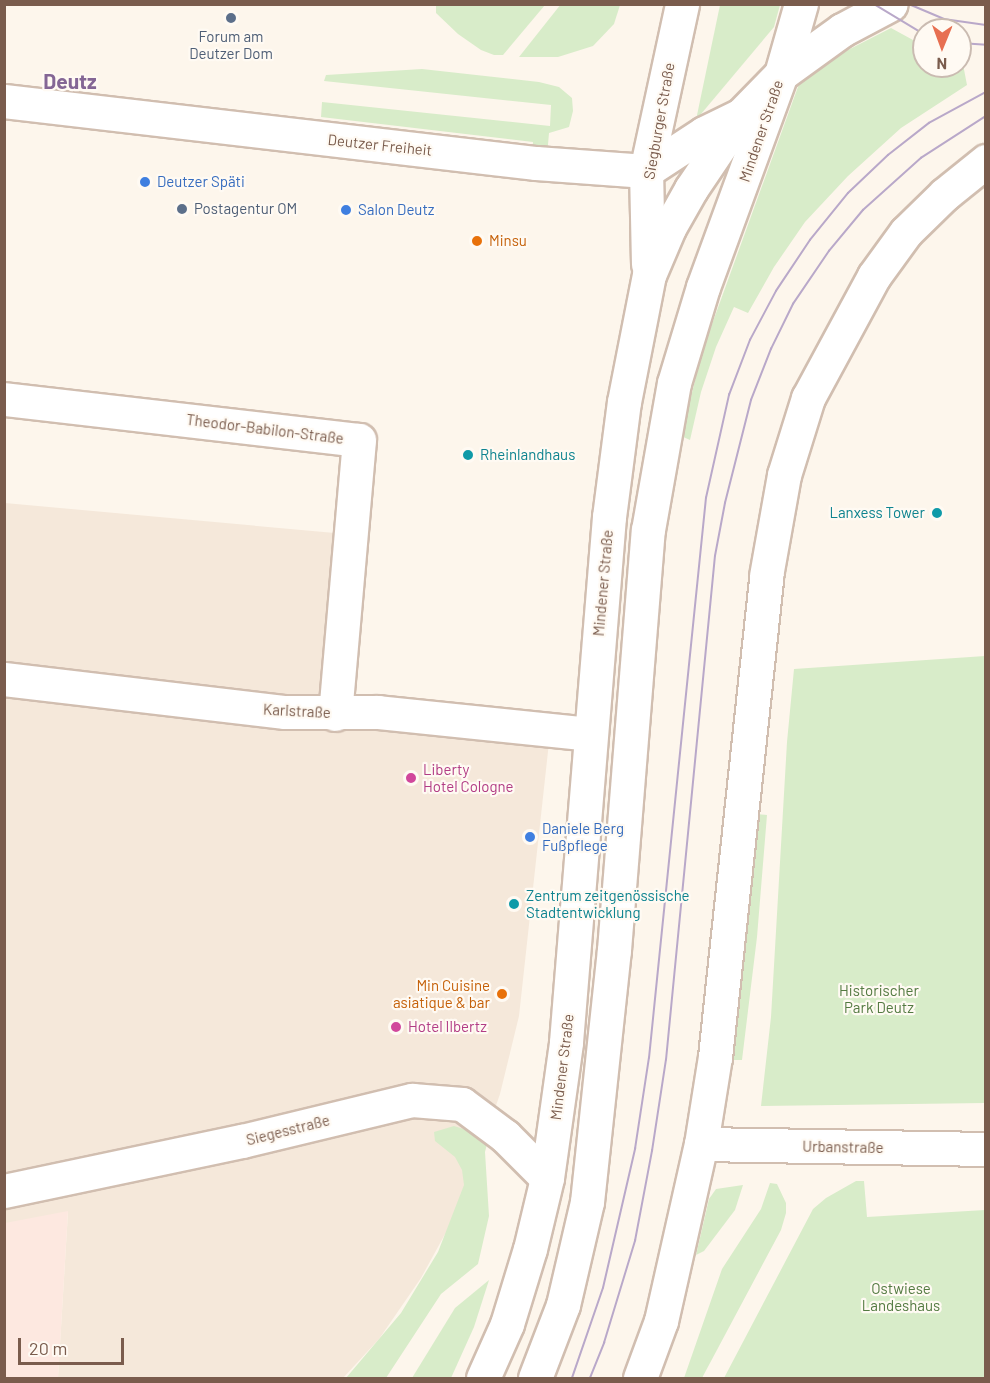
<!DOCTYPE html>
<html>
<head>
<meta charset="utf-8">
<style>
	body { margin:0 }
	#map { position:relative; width:990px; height:1383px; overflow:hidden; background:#fdf6ec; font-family:Barlow,sans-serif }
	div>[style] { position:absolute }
	.residential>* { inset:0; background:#f5e8da }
	.commercial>* { inset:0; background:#fde8e0 }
	.green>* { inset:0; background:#d8ecc9 }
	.roads { filter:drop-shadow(2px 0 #d1beb0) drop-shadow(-2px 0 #d1beb0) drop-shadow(0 2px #d1beb0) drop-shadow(0 -2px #d1beb0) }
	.street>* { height:33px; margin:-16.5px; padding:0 16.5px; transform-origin:16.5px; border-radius:16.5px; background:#fff }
	.secondary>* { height:33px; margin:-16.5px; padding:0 16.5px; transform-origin:16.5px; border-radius:16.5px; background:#fff }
	.tram>* { height:1.5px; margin:-0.75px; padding:0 0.75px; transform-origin:0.75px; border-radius:0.75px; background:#b9a8c9 }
	.dots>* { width:16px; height:16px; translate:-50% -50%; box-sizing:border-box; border:3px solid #fffaf3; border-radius:50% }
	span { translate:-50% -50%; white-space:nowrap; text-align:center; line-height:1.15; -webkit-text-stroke:4.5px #fffaf3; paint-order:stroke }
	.service-label { font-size:15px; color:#4e5e75 }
	.left { translate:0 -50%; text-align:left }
	.street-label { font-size:15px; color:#7a5c4d }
	.shop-label { font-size:15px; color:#366cbe }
	.food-label { font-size:15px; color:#c56008 }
	.right { translate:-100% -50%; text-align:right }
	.culture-label { font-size:15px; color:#0d838f }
	.hotel-label { font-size:15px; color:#b23c85 }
	.park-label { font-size:15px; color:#537a41 }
	.district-label { font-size:21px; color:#846695; font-weight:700 }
	.frame { position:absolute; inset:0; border:6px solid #7a5c4d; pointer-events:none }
	.north { position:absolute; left:912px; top:18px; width:60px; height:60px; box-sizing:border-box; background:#fffaf3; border:2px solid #cabbb1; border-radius:50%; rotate:181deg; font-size:16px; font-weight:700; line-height:24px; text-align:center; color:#7a5c4d }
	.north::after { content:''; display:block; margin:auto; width:21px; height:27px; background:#e76f51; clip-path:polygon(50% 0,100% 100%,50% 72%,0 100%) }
	.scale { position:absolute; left:18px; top:1338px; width:106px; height:27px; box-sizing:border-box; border:3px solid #7a5c4d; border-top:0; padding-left:8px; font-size:18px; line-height:21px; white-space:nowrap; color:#7a5c4d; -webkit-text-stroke:4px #fffaf3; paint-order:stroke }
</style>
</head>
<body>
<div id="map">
	<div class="residential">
		<div style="clip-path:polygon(5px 503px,368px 536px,350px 696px,552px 715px,519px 1016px,500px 1094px,462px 1203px,421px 1278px,379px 1339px,343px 1378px,58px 1378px,68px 1212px,5px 1224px)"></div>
	</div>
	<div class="commercial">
		<div style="clip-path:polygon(68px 1211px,58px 1378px,5px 1378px,5px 1223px)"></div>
	</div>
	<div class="green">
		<div style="clip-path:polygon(561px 4px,620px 5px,614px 24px,593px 46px,558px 57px,519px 57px)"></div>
		<div style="clip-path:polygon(436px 5px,436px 4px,545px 5px,503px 55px,494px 55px,481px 50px,458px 34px,436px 13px)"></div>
		<div style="clip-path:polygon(720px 5px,780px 5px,774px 27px,696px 120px)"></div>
		<div style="clip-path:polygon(891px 28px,924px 46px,924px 66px,960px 66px,961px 54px,967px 85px,901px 128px,848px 176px,805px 222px,774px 267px,748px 313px,734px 307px,716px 347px,701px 392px,690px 440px,681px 436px,703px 349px,799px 84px,844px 52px)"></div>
		<div style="clip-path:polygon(422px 69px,539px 82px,559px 87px,572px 98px,573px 111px,569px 127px,549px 133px,547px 156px,532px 154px,533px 142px,321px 117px,322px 102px,550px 126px,551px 105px,324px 81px,326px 75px)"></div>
		<div style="clip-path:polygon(985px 656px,985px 1103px,761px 1106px,771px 1017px,787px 742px,794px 669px)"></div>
		<div style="clip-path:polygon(757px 814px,767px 815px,757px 937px,742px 1060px,731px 1060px,751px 894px)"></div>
		<div style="clip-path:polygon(454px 1126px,470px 1131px,487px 1144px,485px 1152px,489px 1216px,478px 1264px,441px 1294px,386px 1378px,346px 1378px,401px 1313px,438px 1252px,464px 1185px,462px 1170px,455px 1157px,435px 1141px,434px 1132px)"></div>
		<div style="clip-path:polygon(856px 1181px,864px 1181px,867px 1217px,985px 1210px,985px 1378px,724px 1378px,813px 1209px,826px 1198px)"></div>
		<div style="clip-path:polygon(770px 1183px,777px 1184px,786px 1203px,786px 1213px,781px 1230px,702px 1378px,684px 1378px,722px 1269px,761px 1209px)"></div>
		<div style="clip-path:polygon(743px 1185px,735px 1210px,704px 1251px,696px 1255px,709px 1199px,716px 1189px)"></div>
		<div style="clip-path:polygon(489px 1280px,474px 1327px,451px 1378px,412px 1378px,455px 1308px)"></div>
	</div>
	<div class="roads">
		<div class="street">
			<div style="left:4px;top:101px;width:536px;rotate:6.65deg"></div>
			<div style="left:536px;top:163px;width:110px;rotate:4.2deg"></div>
			<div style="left:646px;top:171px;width:69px;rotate:-33.2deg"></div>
			<div style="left:704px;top:133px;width:41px;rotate:-25.9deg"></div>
			<div style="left:4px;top:399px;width:357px;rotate:6.6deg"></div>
			<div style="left:359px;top:440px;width:275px;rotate:95deg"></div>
			<div style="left:4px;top:679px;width:283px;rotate:6.7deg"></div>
			<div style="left:285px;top:712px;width:93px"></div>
			<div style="left:378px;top:712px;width:213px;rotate:5.9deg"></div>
			<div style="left:701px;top:1144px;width:285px;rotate:1deg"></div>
			<div style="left:4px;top:1191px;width:243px;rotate:-11.9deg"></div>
			<div style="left:242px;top:1141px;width:175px;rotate:-13.6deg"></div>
			<div style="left:412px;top:1100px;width:50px;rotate:4.6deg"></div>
			<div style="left:462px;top:1104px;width:54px;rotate:36.7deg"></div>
			<div style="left:505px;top:1136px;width:59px;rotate:45deg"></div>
		</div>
		<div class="secondary">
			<div style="left:648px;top:264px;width:93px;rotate:-91.2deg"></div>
			<div style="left:646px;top:171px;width:171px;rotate:-77.8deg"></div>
			<div style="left:483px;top:1378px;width:59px;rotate:-66deg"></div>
			<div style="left:507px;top:1324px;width:78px;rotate:-73deg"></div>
			<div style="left:530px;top:1249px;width:73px;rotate:-76.5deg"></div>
			<div style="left:547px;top:1178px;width:137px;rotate:-82deg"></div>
			<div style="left:566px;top:1042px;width:527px;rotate:-85.32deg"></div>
			<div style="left:609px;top:517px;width:116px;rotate:-82.6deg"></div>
			<div style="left:624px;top:402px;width:129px;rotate:-78.9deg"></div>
			<div style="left:649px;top:275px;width:51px;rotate:-66.9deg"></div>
			<div style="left:669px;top:228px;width:45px;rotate:-60.6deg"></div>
			<div style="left:691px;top:189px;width:89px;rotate:-56deg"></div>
			<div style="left:741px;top:115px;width:57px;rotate:-45.7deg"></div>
			<div style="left:781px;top:74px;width:75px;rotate:-35.8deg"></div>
			<div style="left:842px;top:30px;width:55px;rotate:-28deg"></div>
			<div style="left:535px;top:1378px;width:78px;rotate:-69deg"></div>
			<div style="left:563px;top:1305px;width:106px;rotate:-76.9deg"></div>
			<div style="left:587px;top:1202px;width:253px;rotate:-83.9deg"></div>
			<div style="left:614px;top:950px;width:421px;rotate:-85.4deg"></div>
			<div style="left:648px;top:530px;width:149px;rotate:-80deg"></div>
			<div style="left:674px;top:383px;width:100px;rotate:-73.2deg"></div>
			<div style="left:703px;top:287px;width:227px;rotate:-69.9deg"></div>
			<div style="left:781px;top:74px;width:73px;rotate:-74.1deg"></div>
			<div style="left:640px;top:1378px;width:61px;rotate:-69.8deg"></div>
			<div style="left:661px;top:1321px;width:181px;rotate:-77.3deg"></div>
			<div style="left:701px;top:1144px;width:88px;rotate:-80.9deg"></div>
			<div style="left:715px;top:1057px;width:484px;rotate:-83.9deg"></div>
			<div style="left:766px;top:576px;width:103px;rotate:-79.9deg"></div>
			<div style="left:784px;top:475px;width:81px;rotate:-72.7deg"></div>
			<div style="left:808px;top:398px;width:139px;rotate:-61.6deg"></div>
			<div style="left:874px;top:276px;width:54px;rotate:-54deg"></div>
			<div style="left:906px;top:232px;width:54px;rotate:-44.3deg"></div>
			<div style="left:945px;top:194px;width:53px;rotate:-38.8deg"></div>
		</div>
	</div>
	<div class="tram">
		<div style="left:874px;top:4px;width:58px;rotate:31deg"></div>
		<div style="left:909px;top:4px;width:38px;rotate:23deg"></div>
		<div style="left:944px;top:19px;width:42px;rotate:8.1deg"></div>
		<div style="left:960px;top:43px;width:26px;rotate:4deg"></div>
		<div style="left:572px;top:1378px;width:95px;rotate:-71deg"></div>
		<div style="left:603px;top:1288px;width:143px;rotate:-77deg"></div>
		<div style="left:635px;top:1149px;width:92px;rotate:-81.3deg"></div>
		<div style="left:649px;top:1058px;width:563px;rotate:-84.19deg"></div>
		<div style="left:706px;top:498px;width:106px;rotate:-77.4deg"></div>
		<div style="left:729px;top:395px;width:59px;rotate:-69.1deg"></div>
		<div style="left:750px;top:340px;width:55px;rotate:-62deg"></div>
		<div style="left:776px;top:291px;width:61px;rotate:-56.3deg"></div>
		<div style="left:810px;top:240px;width:60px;rotate:-51deg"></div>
		<div style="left:848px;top:193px;width:55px;rotate:-43.5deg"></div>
		<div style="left:888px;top:155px;width:52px;rotate:-38deg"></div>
		<div style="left:929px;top:123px;width:65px;rotate:-28.5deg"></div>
		<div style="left:590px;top:1378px;width:38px;rotate:-68deg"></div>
		<div style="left:604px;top:1343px;width:107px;rotate:-73.1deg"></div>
		<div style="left:635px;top:1241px;width:92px;rotate:-79.3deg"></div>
		<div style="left:652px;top:1151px;width:92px;rotate:-81.3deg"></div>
		<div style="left:666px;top:1060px;width:506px;rotate:-84.45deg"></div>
		<div style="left:715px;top:556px;width:54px;rotate:-79.3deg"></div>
		<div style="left:725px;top:503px;width:106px;rotate:-75.8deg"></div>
		<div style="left:751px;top:400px;width:55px;rotate:-68.6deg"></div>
		<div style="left:771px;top:349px;width:50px;rotate:-63.9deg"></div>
		<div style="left:793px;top:304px;width:64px;rotate:-55.8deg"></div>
		<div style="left:829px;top:251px;width:53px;rotate:-50.3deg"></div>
		<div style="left:863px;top:210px;width:78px;rotate:-41.9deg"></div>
		<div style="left:921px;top:158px;width:77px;rotate:-32.9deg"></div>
	</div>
	<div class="dots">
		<div style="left:231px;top:18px;background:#5c6f8a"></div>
		<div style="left:145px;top:182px;background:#3f7fe0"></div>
		<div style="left:182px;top:209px;background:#5c6f8a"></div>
		<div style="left:346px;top:210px;background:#3f7fe0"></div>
		<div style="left:477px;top:241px;background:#e8710a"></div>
		<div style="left:468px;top:455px;background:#0f9aa8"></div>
		<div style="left:937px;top:513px;background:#0f9aa8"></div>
		<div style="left:411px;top:778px;background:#d1479c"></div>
		<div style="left:530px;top:837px;background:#3f7fe0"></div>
		<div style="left:514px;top:904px;background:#0f9aa8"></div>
		<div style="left:502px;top:994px;background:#e8710a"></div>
		<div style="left:396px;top:1027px;background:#d1479c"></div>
	</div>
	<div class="service-label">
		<span style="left:231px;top:45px">Forum am<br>Deutzer Dom</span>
		<span class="left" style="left:194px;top:209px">Postagentur OM</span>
	</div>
	<div class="street-label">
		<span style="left:659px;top:121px;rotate:-80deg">Siegburger Straße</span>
		<span style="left:761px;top:131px;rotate:-71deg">Mindener Straße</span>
		<span style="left:380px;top:145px;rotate:6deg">Deutzer Freiheit</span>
		<span style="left:265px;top:429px;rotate:7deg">Theodor-Babilon-Straße</span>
		<span style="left:603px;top:583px;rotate:-85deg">Mindener Straße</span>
		<span style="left:297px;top:711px;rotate:3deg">Karlstraße</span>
		<span style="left:562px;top:1067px;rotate:-83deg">Mindener Straße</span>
		<span style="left:288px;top:1130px;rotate:-14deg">Siegesstraße</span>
		<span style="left:843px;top:1147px;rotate:1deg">Urbanstraße</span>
	</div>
	<div class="shop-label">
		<span class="left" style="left:157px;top:182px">Deutzer Späti</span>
		<span class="left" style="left:358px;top:210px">Salon Deutz</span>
		<span class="left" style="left:542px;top:837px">Daniele Berg<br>Fußpflege</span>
	</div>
	<div class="food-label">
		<span class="left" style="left:489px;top:241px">Minsu</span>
		<span class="right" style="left:490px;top:994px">Min Cuisine<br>asiatique &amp; bar</span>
	</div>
	<div class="culture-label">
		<span class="left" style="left:480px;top:455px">Rheinlandhaus</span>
		<span class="right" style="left:925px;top:513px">Lanxess Tower</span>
		<span class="left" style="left:526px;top:904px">Zentrum zeitgenössische<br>Stadtentwicklung</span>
	</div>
	<div class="hotel-label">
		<span class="left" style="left:423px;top:778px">Liberty<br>Hotel Cologne</span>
		<span class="left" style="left:408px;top:1027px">Hotel Ilbertz</span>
	</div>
	<div class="park-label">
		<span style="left:879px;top:999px">Historischer<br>Park Deutz</span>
		<span style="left:901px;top:1297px">Ostwiese<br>Landeshaus</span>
	</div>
	<div class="district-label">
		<span style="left:70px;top:81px">Deutz</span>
	</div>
	<div class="frame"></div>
	<div class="north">N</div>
	<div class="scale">20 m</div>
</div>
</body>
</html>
